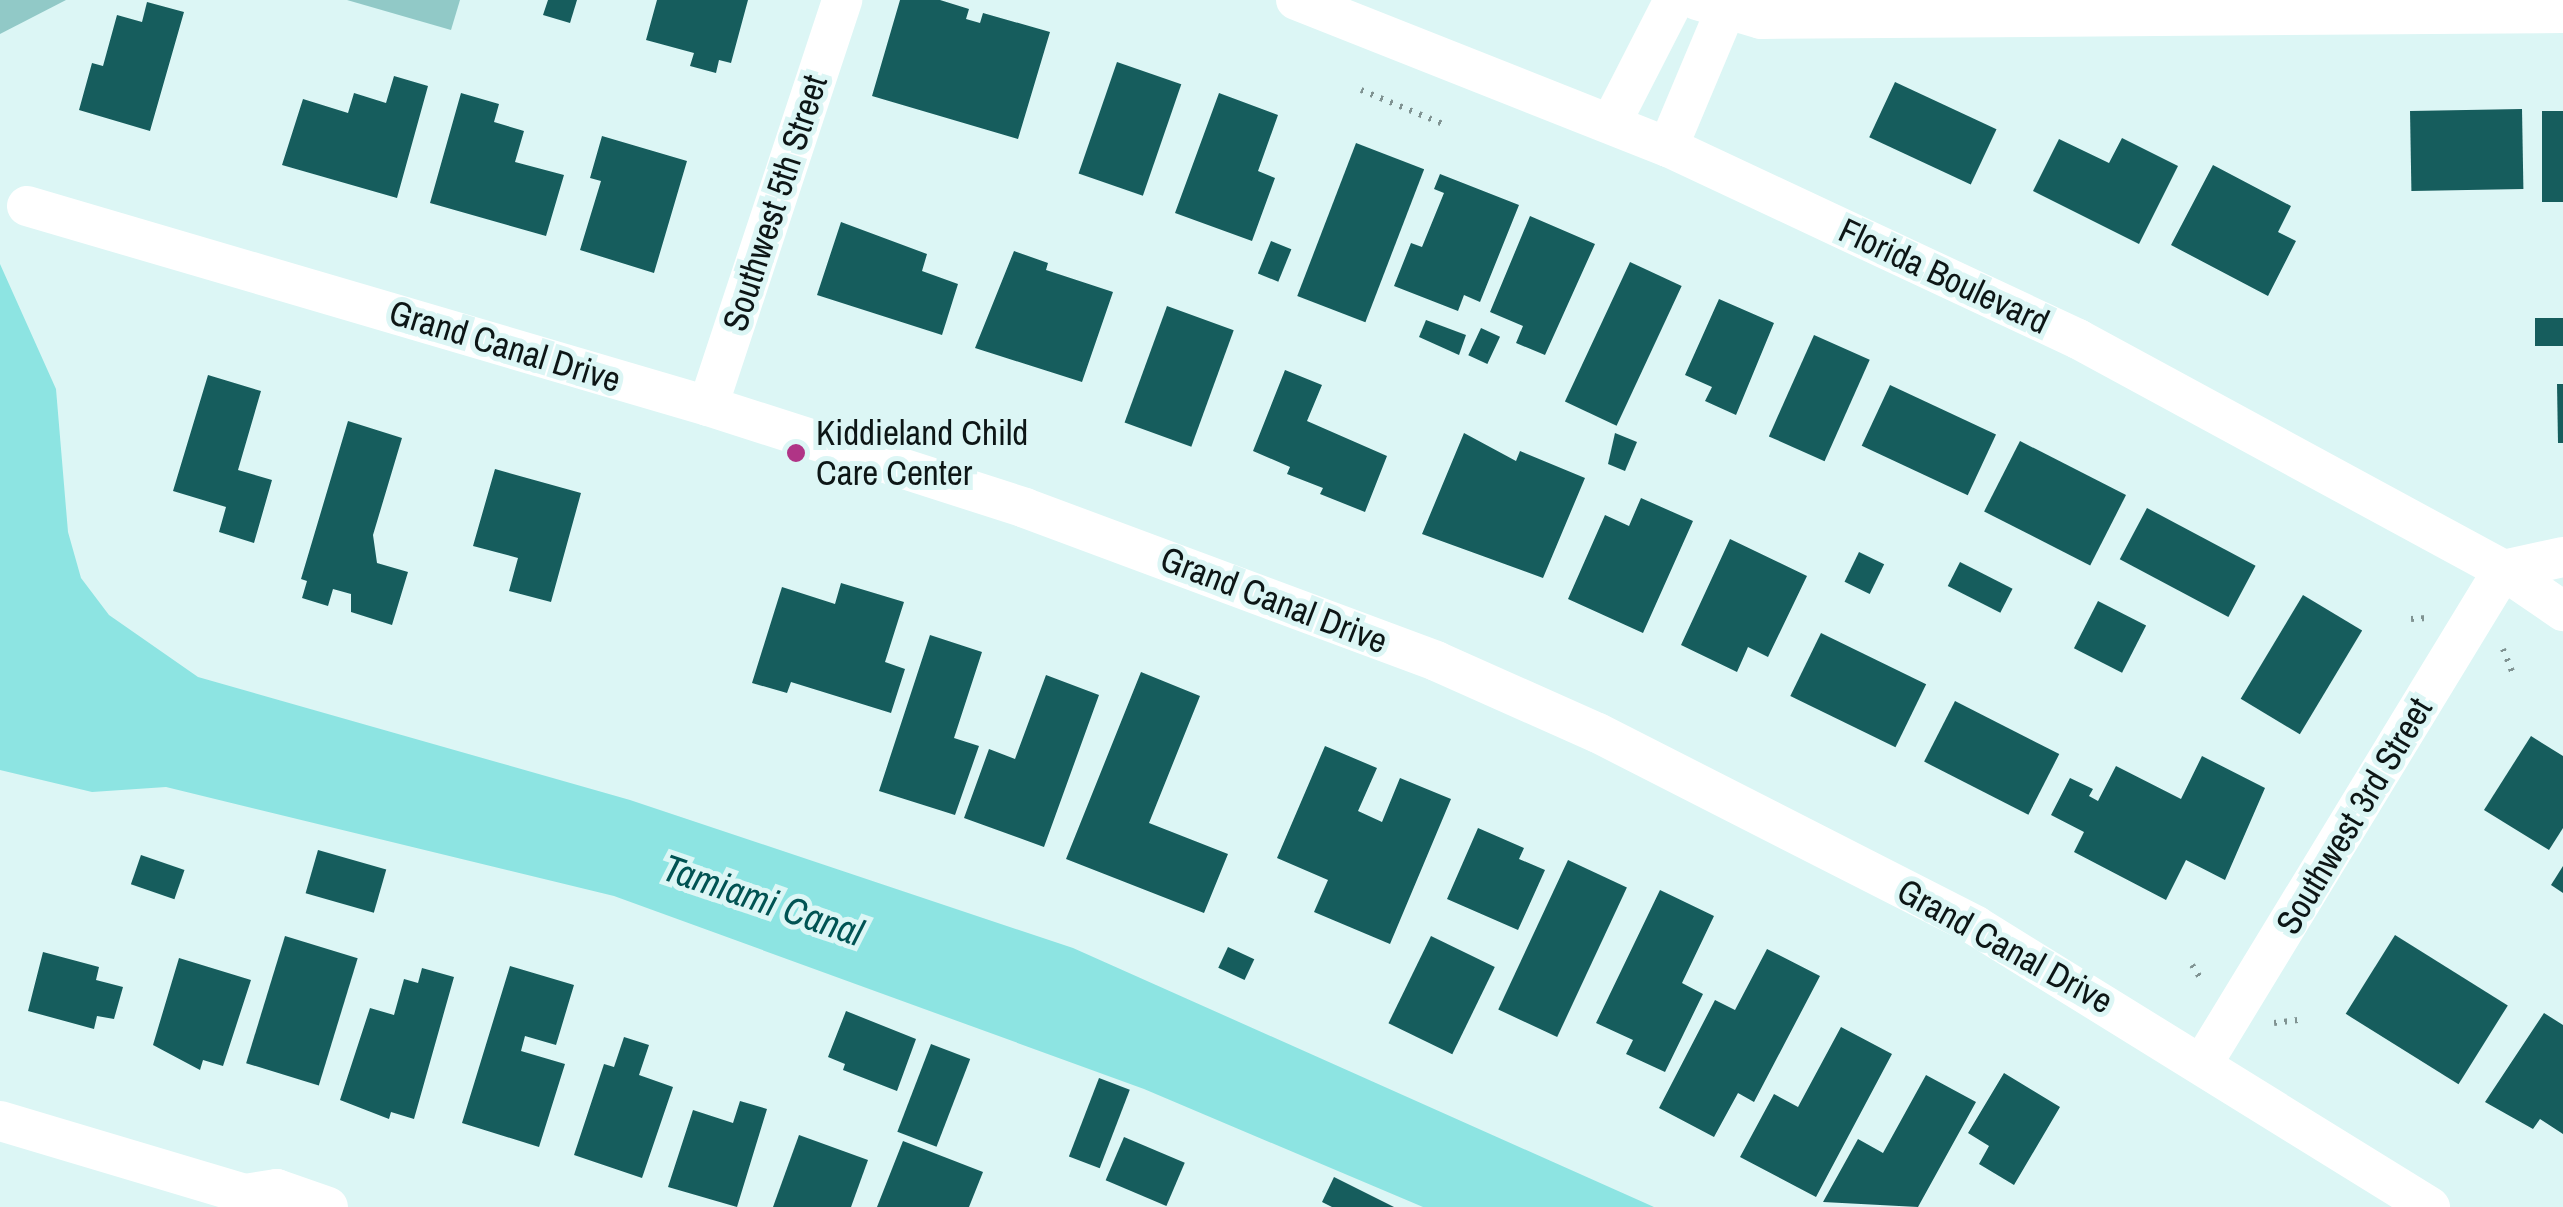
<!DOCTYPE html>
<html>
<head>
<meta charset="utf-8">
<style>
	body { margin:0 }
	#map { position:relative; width:2563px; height:1207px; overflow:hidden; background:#dcf6f5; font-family:"Archivo Narrow",sans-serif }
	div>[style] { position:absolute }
	.green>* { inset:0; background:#91c9c7 }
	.water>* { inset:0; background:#8de4e2 }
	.building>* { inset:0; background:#165d5d; transform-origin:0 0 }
	.path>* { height:6px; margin-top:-3px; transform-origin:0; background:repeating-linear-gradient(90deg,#809392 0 2.5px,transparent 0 10.5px) }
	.minor>* { height:40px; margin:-20px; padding:0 20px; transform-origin:20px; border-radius:20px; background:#fff }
	.dots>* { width:28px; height:28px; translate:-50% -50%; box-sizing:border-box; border:5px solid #dcf6f5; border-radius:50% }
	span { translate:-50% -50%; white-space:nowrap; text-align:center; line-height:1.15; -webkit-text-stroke:10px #dcf6f5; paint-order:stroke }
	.street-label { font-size:35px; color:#0d1616 }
	.poi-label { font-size:35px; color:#0d1616 }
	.left { translate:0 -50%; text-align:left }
	.water-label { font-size:38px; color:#015353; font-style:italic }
</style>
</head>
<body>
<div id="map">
	<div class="green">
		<div style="clip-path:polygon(0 0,66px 0,0 34px)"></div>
		<div style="clip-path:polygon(347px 0,460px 0,451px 30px)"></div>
	</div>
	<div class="water">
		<div style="clip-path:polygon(0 264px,56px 389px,68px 532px,81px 578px,109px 615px,198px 677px,630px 800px,1073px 948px,1654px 1207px,1423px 1207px,1144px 1089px,614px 896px,166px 787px,92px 792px,0 770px)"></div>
	</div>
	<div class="building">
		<div style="clip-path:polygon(548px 0,577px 0,570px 23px,543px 15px)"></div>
		<div style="clip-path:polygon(657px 0,748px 0,731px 63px,719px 60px,716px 73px,690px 66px,694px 53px,646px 40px)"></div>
		<div style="clip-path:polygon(900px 0,940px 0,969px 9px,966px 19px,980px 23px,983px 13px,1050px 32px,1018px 139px,872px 96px)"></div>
		<div style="clip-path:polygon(147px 2px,184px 12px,150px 131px,79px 110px,92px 63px,103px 66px,117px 15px,142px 22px)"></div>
		<div style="left:1117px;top:62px;width:68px;height:118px;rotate:19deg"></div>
		<div style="clip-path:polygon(394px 76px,428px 86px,397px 198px,282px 165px,303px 99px,348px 113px,354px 93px,386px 103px)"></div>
		<div style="left:1895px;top:82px;width:112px;height:61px;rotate:25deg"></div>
		<div style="clip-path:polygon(461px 93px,499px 104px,494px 122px,524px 131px,515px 162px,564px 175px,546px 236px,430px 203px)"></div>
		<div style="clip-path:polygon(1219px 93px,1278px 115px,1258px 171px,1275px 178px,1252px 241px,1175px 213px)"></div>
		<div style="left:2522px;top:109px;width:80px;height:112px;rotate:89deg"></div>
		<div style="left:2542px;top:111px;width:21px;height:91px"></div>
		<div style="clip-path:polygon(602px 136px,687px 161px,654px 273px,580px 250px,601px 181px,590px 178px)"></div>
		<div style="clip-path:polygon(2122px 138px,2178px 166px,2139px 244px,2033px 191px,2059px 139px,2109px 163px)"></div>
		<div style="left:1356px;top:143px;width:73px;height:164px;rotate:21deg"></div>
		<div style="clip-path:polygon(2213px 165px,2291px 206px,2278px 232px,2296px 241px,2268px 296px,2171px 245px)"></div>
		<div style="clip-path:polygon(1440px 174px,1519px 205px,1480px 302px,1464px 295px,1458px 311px,1394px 286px,1411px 243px,1422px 247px,1444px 193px,1434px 189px)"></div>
		<div style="clip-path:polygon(1530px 216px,1595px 244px,1545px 355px,1516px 343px,1523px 326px,1490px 312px)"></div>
		<div style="clip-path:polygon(841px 222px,927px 254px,922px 271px,958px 284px,942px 335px,817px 295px)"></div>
		<div style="left:1271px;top:241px;width:22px;height:35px;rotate:22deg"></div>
		<div style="clip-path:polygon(1014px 251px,1048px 263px,1046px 270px,1113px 292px,1082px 382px,975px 348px)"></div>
		<div style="left:1630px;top:262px;width:57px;height:154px;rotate:25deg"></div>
		<div style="clip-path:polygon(1719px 299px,1774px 323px,1736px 415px,1705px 401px,1712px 387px,1685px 375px)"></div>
		<div style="left:1167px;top:306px;width:71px;height:124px;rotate:20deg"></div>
		<div style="left:2563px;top:318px;width:28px;height:28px;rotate:90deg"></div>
		<div style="clip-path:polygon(1426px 320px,1466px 335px,1459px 355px,1419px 337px)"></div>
		<div style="left:1481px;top:328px;width:21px;height:30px;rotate:25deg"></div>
		<div style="left:1814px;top:335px;width:61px;height:111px;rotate:24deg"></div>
		<div style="clip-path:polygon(1285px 370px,1322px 385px,1307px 421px,1387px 456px,1365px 512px,1320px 494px,1323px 488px,1287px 474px,1290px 467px,1253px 451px)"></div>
		<div style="clip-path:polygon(208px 375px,261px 391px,238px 470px,272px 480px,254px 543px,219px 532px,226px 507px,173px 491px)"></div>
		<div style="clip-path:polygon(2557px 384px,2563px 384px,2563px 443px,2558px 443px)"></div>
		<div style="left:1890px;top:385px;width:117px;height:67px;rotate:25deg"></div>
		<div style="clip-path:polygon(348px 421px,402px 438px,373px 535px,377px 563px,408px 572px,392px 625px,351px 612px,351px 594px,333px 589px,328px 606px,302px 598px,307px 581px,301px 579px)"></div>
		<div style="clip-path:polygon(1464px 433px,1516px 461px,1520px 451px,1585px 478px,1543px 578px,1422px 534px)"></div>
		<div style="clip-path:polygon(1615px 433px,1637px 442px,1625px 471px,1608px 464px)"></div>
		<div style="left:2020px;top:441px;width:119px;height:79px;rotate:27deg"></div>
		<div style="clip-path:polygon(495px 469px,581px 493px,551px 602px,509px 591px,518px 558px,473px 546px)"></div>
		<div style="clip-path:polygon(1641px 498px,1693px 521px,1643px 633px,1568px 599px,1605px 515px,1629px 526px)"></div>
		<div style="left:2147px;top:508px;width:123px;height:58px;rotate:28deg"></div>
		<div style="clip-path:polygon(1730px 539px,1807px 576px,1768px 657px,1748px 647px,1737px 672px,1681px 645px)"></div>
		<div style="left:1859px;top:552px;width:28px;height:33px;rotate:26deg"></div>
		<div style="left:1960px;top:562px;width:59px;height:27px;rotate:27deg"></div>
		<div style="clip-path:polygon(841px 583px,904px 602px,885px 662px,905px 669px,891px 713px,791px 682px,787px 693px,752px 683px,782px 587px,835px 604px)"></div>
		<div style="left:2303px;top:595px;width:69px;height:121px;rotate:31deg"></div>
		<div style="left:2098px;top:601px;width:54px;height:53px;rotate:27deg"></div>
		<div style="left:1821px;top:633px;width:117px;height:70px;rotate:26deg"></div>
		<div style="clip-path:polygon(930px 635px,982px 652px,954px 738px,979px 746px,955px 815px,879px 791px)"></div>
		<div style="clip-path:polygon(1141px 672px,1200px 696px,1149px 823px,1228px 854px,1204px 913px,1066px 859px)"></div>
		<div style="clip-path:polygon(1046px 675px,1099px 695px,1044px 847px,964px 818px,989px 749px,1015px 759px)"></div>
		<div style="left:1955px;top:701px;width:117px;height:68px;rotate:27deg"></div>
		<div style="clip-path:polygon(2531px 736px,2563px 756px,2563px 828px,2549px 850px,2484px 810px)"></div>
		<div style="clip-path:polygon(1325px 746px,1377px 768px,1358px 811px,1382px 822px,1400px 778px,1451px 799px,1390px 944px,1314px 912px,1328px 880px,1277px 858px)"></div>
		<div style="clip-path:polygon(2202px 756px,2265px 788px,2225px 880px,2186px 860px,2166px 900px,2074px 852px,2084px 832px,2051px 815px,2070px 778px,2093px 789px,2089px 796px,2098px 801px,2116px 766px,2181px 799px)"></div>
		<div style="clip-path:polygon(1478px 828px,1524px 848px,1519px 859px,1545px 870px,1518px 930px,1447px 899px)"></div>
		<div style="left:318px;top:850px;width:71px;height:45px;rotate:16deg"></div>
		<div style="left:141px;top:855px;width:46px;height:31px;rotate:19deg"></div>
		<div style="left:1568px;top:860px;width:65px;height:165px;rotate:25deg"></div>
		<div style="clip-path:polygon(2563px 866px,2563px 893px,2551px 885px)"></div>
		<div style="clip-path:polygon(1660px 890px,1714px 916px,1682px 983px,1703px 994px,1665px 1072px,1626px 1054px,1633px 1040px,1596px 1023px)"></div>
		<div style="left:2395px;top:935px;width:133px;height:93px;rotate:32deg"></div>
		<div style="left:285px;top:936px;width:76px;height:133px;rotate:17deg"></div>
		<div style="left:1431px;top:936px;width:71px;height:97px;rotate:26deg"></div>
		<div style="left:1228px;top:947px;width:29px;height:23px;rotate:25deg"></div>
		<div style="clip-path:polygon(1767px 949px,1820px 976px,1754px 1102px,1738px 1093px,1714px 1137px,1659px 1108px,1715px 1000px,1735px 1010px)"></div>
		<div style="clip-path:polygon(43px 952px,99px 967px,96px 980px,123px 987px,114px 1019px,97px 1016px,94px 1029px,28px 1011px)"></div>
		<div style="clip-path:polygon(179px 958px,251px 980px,223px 1066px,203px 1060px,200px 1070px,153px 1045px)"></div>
		<div style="clip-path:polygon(510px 966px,574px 985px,556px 1045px,525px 1036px,521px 1051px,565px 1064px,539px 1147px,462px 1123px)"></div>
		<div style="clip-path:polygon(422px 968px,454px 977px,414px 1119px,391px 1112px,389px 1119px,340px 1100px,370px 1008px,394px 1015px,404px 979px,418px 983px)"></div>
		<div style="clip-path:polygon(846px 1011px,916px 1039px,897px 1091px,843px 1070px,845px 1064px,828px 1057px)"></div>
		<div style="clip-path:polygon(2544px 1013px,2563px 1025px,2563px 1134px,2540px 1119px,2533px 1129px,2485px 1102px)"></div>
		<div style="clip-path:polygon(1841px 1027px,1892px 1054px,1816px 1197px,1740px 1157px,1774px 1094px,1798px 1107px)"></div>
		<div style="clip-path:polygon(624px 1037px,649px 1045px,639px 1075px,673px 1087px,642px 1178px,574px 1155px,604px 1064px,614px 1067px)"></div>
		<div style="left:931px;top:1044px;width:42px;height:94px;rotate:21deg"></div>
		<div style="clip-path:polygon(2004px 1073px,2060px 1107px,2014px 1185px,1979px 1164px,1989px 1146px,1968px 1133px)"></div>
		<div style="clip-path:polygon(1926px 1075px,1976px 1102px,1918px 1207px,1823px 1202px,1858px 1139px,1883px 1153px)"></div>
		<div style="left:1099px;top:1078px;width:33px;height:84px;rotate:21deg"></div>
		<div style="clip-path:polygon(740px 1101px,767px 1109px,737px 1207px,668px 1187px,693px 1110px,733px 1123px)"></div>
		<div style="clip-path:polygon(799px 1135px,868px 1160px,851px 1207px,773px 1207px)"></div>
		<div style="left:1124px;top:1137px;width:66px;height:47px;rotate:23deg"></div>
		<div style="clip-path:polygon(903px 1141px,983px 1172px,969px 1207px,877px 1207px)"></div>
		<div style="clip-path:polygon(1334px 1177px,1394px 1207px,1332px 1207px,1322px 1202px)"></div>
	</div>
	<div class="path">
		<div style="left:1361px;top:90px;width:94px;rotate:22.5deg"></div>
		<div style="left:2411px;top:619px;width:16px;rotate:-4deg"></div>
		<div style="left:2503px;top:649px;width:27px;rotate:68deg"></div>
		<div style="left:2192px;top:965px;width:20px;rotate:57deg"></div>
		<div style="left:2274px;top:1023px;width:24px;rotate:-7deg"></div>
	</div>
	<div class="minor">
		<div style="left:1296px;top:0;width:400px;rotate:21.6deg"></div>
		<div style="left:1668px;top:147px;width:453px;rotate:25.1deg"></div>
		<div style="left:2078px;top:339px;width:484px;rotate:28.5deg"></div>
		<div style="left:2503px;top:570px;width:73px;rotate:34.3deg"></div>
		<div style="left:1697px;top:0;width:67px;rotate:16.5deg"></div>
		<div style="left:1761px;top:19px;width:802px;rotate:-0.43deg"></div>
		<div style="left:1611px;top:123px;width:138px;rotate:-62.9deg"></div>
		<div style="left:1668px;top:147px;width:150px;rotate:-67.2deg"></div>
		<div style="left:27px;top:206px;width:710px;rotate:16.37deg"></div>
		<div style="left:708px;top:406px;width:333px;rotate:17.8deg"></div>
		<div style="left:1025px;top:508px;width:439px;rotate:20.4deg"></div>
		<div style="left:1436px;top:661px;width:177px;rotate:24deg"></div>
		<div style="left:1598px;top:733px;width:424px;rotate:27deg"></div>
		<div style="left:1976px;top:926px;width:534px;rotate:31.76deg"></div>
		<div style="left:708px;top:406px;width:428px;rotate:-71.7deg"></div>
		<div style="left:2204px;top:1061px;width:575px;rotate:-58.66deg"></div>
		<div style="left:2503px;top:570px;width:61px;rotate:-12.2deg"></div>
		<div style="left:0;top:1121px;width:256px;rotate:16.6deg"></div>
		<div style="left:245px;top:1194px;width:32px;rotate:-9deg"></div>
		<div style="left:277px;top:1189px;width:54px;rotate:19.4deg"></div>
	</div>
	<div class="dots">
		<div style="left:796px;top:453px;background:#b03486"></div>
	</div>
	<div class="street-label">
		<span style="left:775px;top:203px;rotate:-72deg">Southwest 5th Street</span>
		<span style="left:1944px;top:276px;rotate:25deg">Florida Boulevard</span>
		<span style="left:505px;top:346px;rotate:17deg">Grand Canal Drive</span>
		<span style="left:1274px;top:600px;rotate:21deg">Grand Canal Drive</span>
		<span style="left:2354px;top:816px;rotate:-59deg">Southwest 3rd Street</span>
		<span style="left:2005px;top:946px;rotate:29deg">Grand Canal Drive</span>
	</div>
	<div class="poi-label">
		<span class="left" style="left:816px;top:453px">Kiddieland Child<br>Care Center</span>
	</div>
	<div class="water-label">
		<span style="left:763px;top:900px;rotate:19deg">Tamiami Canal</span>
	</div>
</div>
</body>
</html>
